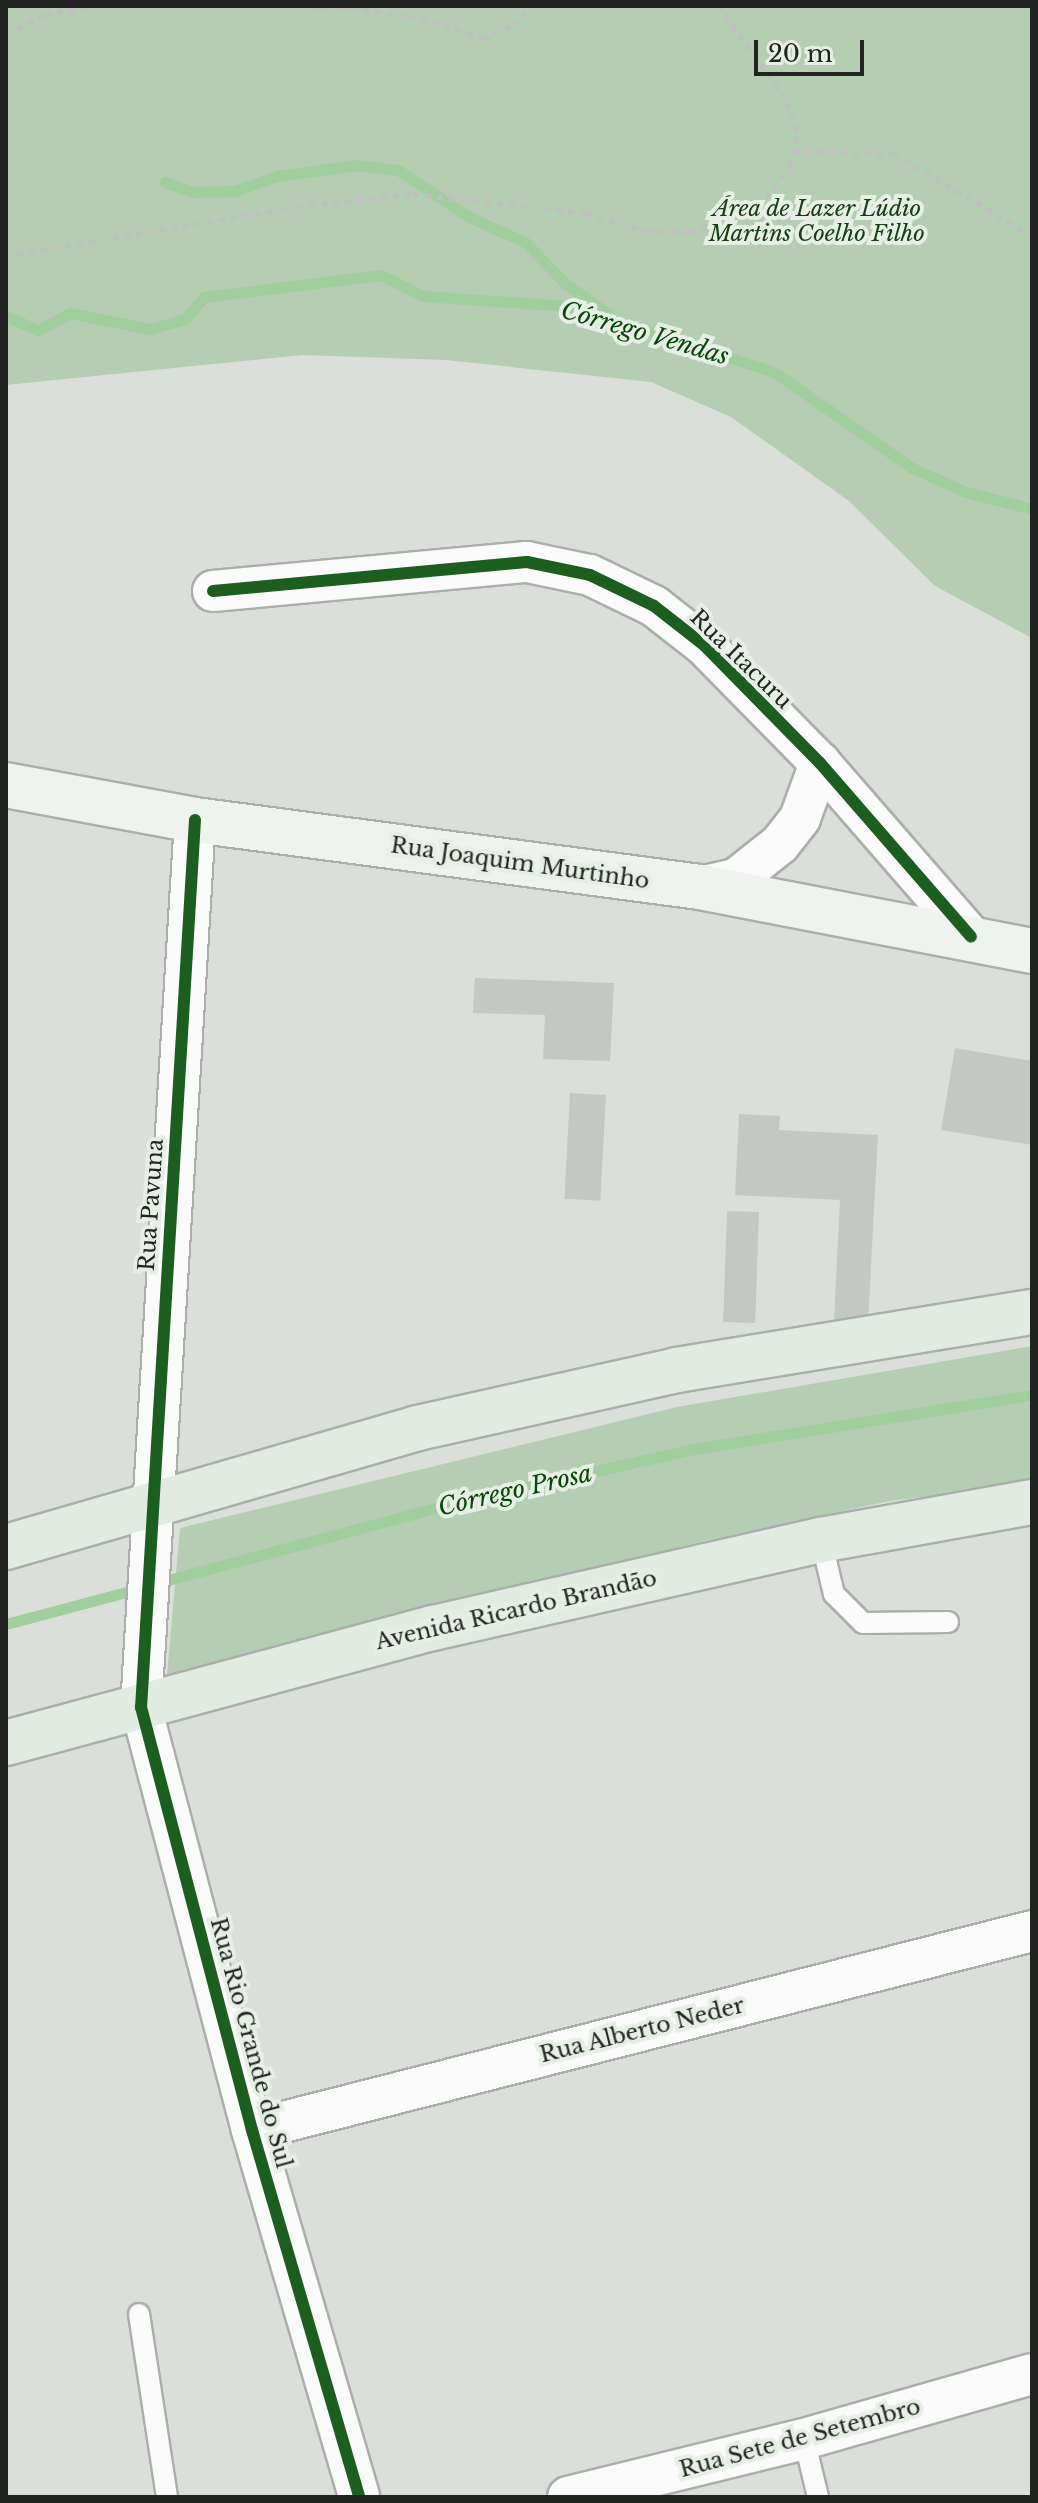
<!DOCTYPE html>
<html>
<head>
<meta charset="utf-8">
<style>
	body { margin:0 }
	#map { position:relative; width:1038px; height:2503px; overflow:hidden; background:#dadfda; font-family:"Libre Baskerville",serif }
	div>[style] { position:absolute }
	.green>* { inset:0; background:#b5ceb3 }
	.stream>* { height:11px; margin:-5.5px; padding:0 5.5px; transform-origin:5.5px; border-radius:5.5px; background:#a0ce9c }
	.building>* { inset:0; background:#c4c8c4; transform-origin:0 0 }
	.path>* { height:5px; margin-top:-2.5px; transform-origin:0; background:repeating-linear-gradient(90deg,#bfc0bf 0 6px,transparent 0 12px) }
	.roads { filter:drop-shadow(2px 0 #abaeab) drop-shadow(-2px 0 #abaeab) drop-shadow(0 2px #abaeab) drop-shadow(0 -2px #abaeab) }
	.lane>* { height:20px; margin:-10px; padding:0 10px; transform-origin:10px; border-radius:10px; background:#f9faf9 }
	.street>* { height:40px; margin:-20px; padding:0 20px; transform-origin:20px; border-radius:20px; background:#f9faf9 }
	.secondary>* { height:44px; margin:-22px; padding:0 22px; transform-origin:22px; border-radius:22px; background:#eef3ee }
	.primary>* { height:44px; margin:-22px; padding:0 22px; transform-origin:22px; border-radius:22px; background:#e2ebe2 }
	.cycleway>* { height:12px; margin:-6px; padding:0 6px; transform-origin:6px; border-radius:6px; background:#1b5e20 }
	span { translate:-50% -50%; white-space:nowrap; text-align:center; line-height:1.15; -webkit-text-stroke:8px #e6eee5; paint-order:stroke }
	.park-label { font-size:22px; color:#154013; font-style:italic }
	.street-label { font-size:22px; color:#20231f }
	.water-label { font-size:24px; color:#044904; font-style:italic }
	.frame { position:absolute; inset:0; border:8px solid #20231f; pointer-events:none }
	.scale { position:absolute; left:754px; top:40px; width:110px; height:36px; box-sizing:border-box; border:4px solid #20231f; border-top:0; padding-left:10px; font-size:24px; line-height:28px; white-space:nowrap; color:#20231f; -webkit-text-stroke:6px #e6eee5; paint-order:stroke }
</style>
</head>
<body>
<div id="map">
	<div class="green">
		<div style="clip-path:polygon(6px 6px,1032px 6px,1032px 638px,935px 586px,849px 501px,731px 417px,651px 382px,446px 360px,303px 355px,6px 385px)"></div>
		<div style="clip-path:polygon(1032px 1346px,1032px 1483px,890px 1501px,704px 1541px,167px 1675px,180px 1528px,677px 1407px)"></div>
	</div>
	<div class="stream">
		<div style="left:165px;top:182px;width:29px;rotate:20deg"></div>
		<div style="left:192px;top:192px;width:43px;rotate:-1.3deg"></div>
		<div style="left:235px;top:191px;width:45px;rotate:-19.7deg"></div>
		<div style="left:277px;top:176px;width:81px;rotate:-7.8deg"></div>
		<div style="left:357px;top:165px;width:41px;rotate:7deg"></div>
		<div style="left:398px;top:170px;width:85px;rotate:33.5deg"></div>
		<div style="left:469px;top:217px;width:61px;rotate:24.1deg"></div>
		<div style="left:525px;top:242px;width:59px;rotate:45.7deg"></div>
		<div style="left:566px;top:284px;width:52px;rotate:35.5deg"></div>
		<div style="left:6px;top:316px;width:35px;rotate:24deg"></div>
		<div style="left:38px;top:330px;width:36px;rotate:-28deg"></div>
		<div style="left:70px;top:313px;width:82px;rotate:11.3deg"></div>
		<div style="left:150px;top:329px;width:36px;rotate:-16deg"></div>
		<div style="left:185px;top:319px;width:29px;rotate:-49deg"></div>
		<div style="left:204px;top:297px;width:178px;rotate:-7.1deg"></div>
		<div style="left:381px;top:275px;width:47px;rotate:26.6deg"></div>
		<div style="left:423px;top:296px;width:146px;rotate:3.9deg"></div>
		<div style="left:569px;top:306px;width:215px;rotate:17.8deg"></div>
		<div style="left:774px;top:372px;width:168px;rotate:34.8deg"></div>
		<div style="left:912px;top:468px;width:59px;rotate:24deg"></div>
		<div style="left:966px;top:492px;width:68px;rotate:14.4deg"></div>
		<div style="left:157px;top:1583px;width:291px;rotate:-15.1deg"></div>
		<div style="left:438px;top:1507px;width:262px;rotate:-12.8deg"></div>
		<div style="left:694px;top:1449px;width:342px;rotate:-9.1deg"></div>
		<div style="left:6px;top:1624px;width:140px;rotate:-14.9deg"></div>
	</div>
	<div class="building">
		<div style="clip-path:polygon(475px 978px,614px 983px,610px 1061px,543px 1059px,545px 1015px,473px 1013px)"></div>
		<div style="clip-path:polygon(955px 1048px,1032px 1061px,1032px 1145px,941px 1130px)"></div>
		<div style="left:570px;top:1093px;width:36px;height:106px;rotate:3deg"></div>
		<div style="clip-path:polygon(739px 1114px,780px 1116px,779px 1130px,878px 1135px,868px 1322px,834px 1320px,840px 1200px,735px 1195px)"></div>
		<div style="left:727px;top:1211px;width:32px;height:111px;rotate:2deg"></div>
	</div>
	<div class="path">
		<div style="left:251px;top:6px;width:100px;rotate:1.1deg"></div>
		<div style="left:351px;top:8px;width:71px;rotate:8.1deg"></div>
		<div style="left:421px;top:18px;width:65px;rotate:17.9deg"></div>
		<div style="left:483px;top:38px;width:34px;rotate:-23deg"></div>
		<div style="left:514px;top:25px;width:26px;rotate:-47deg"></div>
		<div style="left:6px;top:33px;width:44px;rotate:-25.4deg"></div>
		<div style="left:46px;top:14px;width:50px;rotate:-9.3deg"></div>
		<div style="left:793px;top:152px;width:101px;rotate:0.6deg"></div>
		<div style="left:894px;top:153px;width:161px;rotate:31deg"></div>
		<div style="left:6px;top:256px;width:284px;rotate:-9.7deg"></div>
		<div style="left:286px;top:208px;width:128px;rotate:-6.3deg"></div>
		<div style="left:413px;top:194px;width:174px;rotate:6.3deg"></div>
		<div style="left:586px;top:213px;width:64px;rotate:16.4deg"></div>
		<div style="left:647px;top:231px;width:43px;rotate:1.3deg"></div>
		<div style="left:690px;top:232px;width:84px;rotate:-24.7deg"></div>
		<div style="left:766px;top:197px;width:38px;rotate:-51deg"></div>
		<div style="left:790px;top:167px;width:37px;rotate:-79deg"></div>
		<div style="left:797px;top:131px;width:35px;rotate:-110deg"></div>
		<div style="left:785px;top:98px;width:113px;rotate:-125.7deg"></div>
	</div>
	<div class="roads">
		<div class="lane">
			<div style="left:821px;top:1540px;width:56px;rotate:76.5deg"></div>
			<div style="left:834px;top:1594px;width:41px;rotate:45deg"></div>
			<div style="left:863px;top:1623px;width:85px;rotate:-0.7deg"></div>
			<div style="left:139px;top:2314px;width:185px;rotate:81.3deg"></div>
			<div style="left:804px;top:2439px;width:60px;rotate:76.4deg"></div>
		</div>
		<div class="street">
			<div style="left:213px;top:591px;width:315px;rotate:-5.3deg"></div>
			<div style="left:527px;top:562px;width:64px;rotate:11.7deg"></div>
			<div style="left:590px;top:575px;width:71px;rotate:25.8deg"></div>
			<div style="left:654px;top:606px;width:63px;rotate:38deg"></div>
			<div style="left:704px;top:645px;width:165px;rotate:45.5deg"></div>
			<div style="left:820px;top:763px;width:230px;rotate:49deg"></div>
			<div style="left:195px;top:820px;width:889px;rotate:93.48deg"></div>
			<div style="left:141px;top:1707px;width:437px;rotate:75.3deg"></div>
			<div style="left:252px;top:2130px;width:382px;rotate:73.7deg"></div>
			<div style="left:700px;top:887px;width:37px;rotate:-13deg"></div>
			<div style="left:736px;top:879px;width:56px;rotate:-38.5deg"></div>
			<div style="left:780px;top:844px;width:33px;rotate:-52deg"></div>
			<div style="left:800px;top:818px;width:59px;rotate:-70deg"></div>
			<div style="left:252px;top:2130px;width:805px;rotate:-14.31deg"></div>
			<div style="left:568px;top:2497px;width:243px;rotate:-13.8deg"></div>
			<div style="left:804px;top:2439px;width:237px;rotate:-15.9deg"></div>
		</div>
		<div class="secondary">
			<div style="left:6px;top:785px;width:192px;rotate:10.5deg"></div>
			<div style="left:195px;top:820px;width:509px;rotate:7.56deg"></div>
			<div style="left:700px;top:887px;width:338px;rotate:10.9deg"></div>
		</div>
		<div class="primary">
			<div style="left:6px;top:1547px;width:429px;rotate:-16.1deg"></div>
			<div style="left:418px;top:1428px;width:265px;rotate:-12.6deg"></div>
			<div style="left:677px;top:1370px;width:360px;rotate:-9.3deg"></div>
			<div style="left:6px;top:1743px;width:442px;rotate:-15.1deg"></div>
			<div style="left:433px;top:1628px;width:398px;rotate:-12.8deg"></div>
			<div style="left:821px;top:1540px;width:214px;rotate:-10.2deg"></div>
		</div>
	</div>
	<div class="cycleway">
		<div style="left:213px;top:591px;width:315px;rotate:-5.3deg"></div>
		<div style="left:527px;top:562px;width:64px;rotate:11.7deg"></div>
		<div style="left:590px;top:575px;width:71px;rotate:25.8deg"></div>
		<div style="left:654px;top:606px;width:63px;rotate:38deg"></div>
		<div style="left:704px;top:645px;width:165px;rotate:45.5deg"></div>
		<div style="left:820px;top:763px;width:230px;rotate:49deg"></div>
		<div style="left:195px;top:820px;width:889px;rotate:93.48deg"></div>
		<div style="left:141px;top:1707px;width:437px;rotate:75.3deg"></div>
		<div style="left:252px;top:2130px;width:382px;rotate:73.7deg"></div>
	</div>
	<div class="park-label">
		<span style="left:817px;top:221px">Área de Lazer Lúdio<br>Martins Coelho Filho</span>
	</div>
	<div class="street-label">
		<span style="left:741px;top:659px;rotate:44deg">Rua Itacuru</span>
		<span style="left:520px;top:863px;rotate:8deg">Rua Joaquim Murtinho</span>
		<span style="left:151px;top:1205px;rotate:-86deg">Rua Pavuna</span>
		<span style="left:516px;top:1610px;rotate:-13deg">Avenida Ricardo Brandão</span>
		<span style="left:642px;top:2030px;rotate:-14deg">Rua Alberto Neder</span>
		<span style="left:251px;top:2043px;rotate:75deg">Rua Rio Grande do Sul</span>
		<span style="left:800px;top:2438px;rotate:-15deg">Rua Sete de Setembro</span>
	</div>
	<div class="water-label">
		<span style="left:645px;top:333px;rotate:16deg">Córrego Vendas</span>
		<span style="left:515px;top:1490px;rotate:-13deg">Córrego Prosa</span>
	</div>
	<div class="frame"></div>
	<div class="scale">20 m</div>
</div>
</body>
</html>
